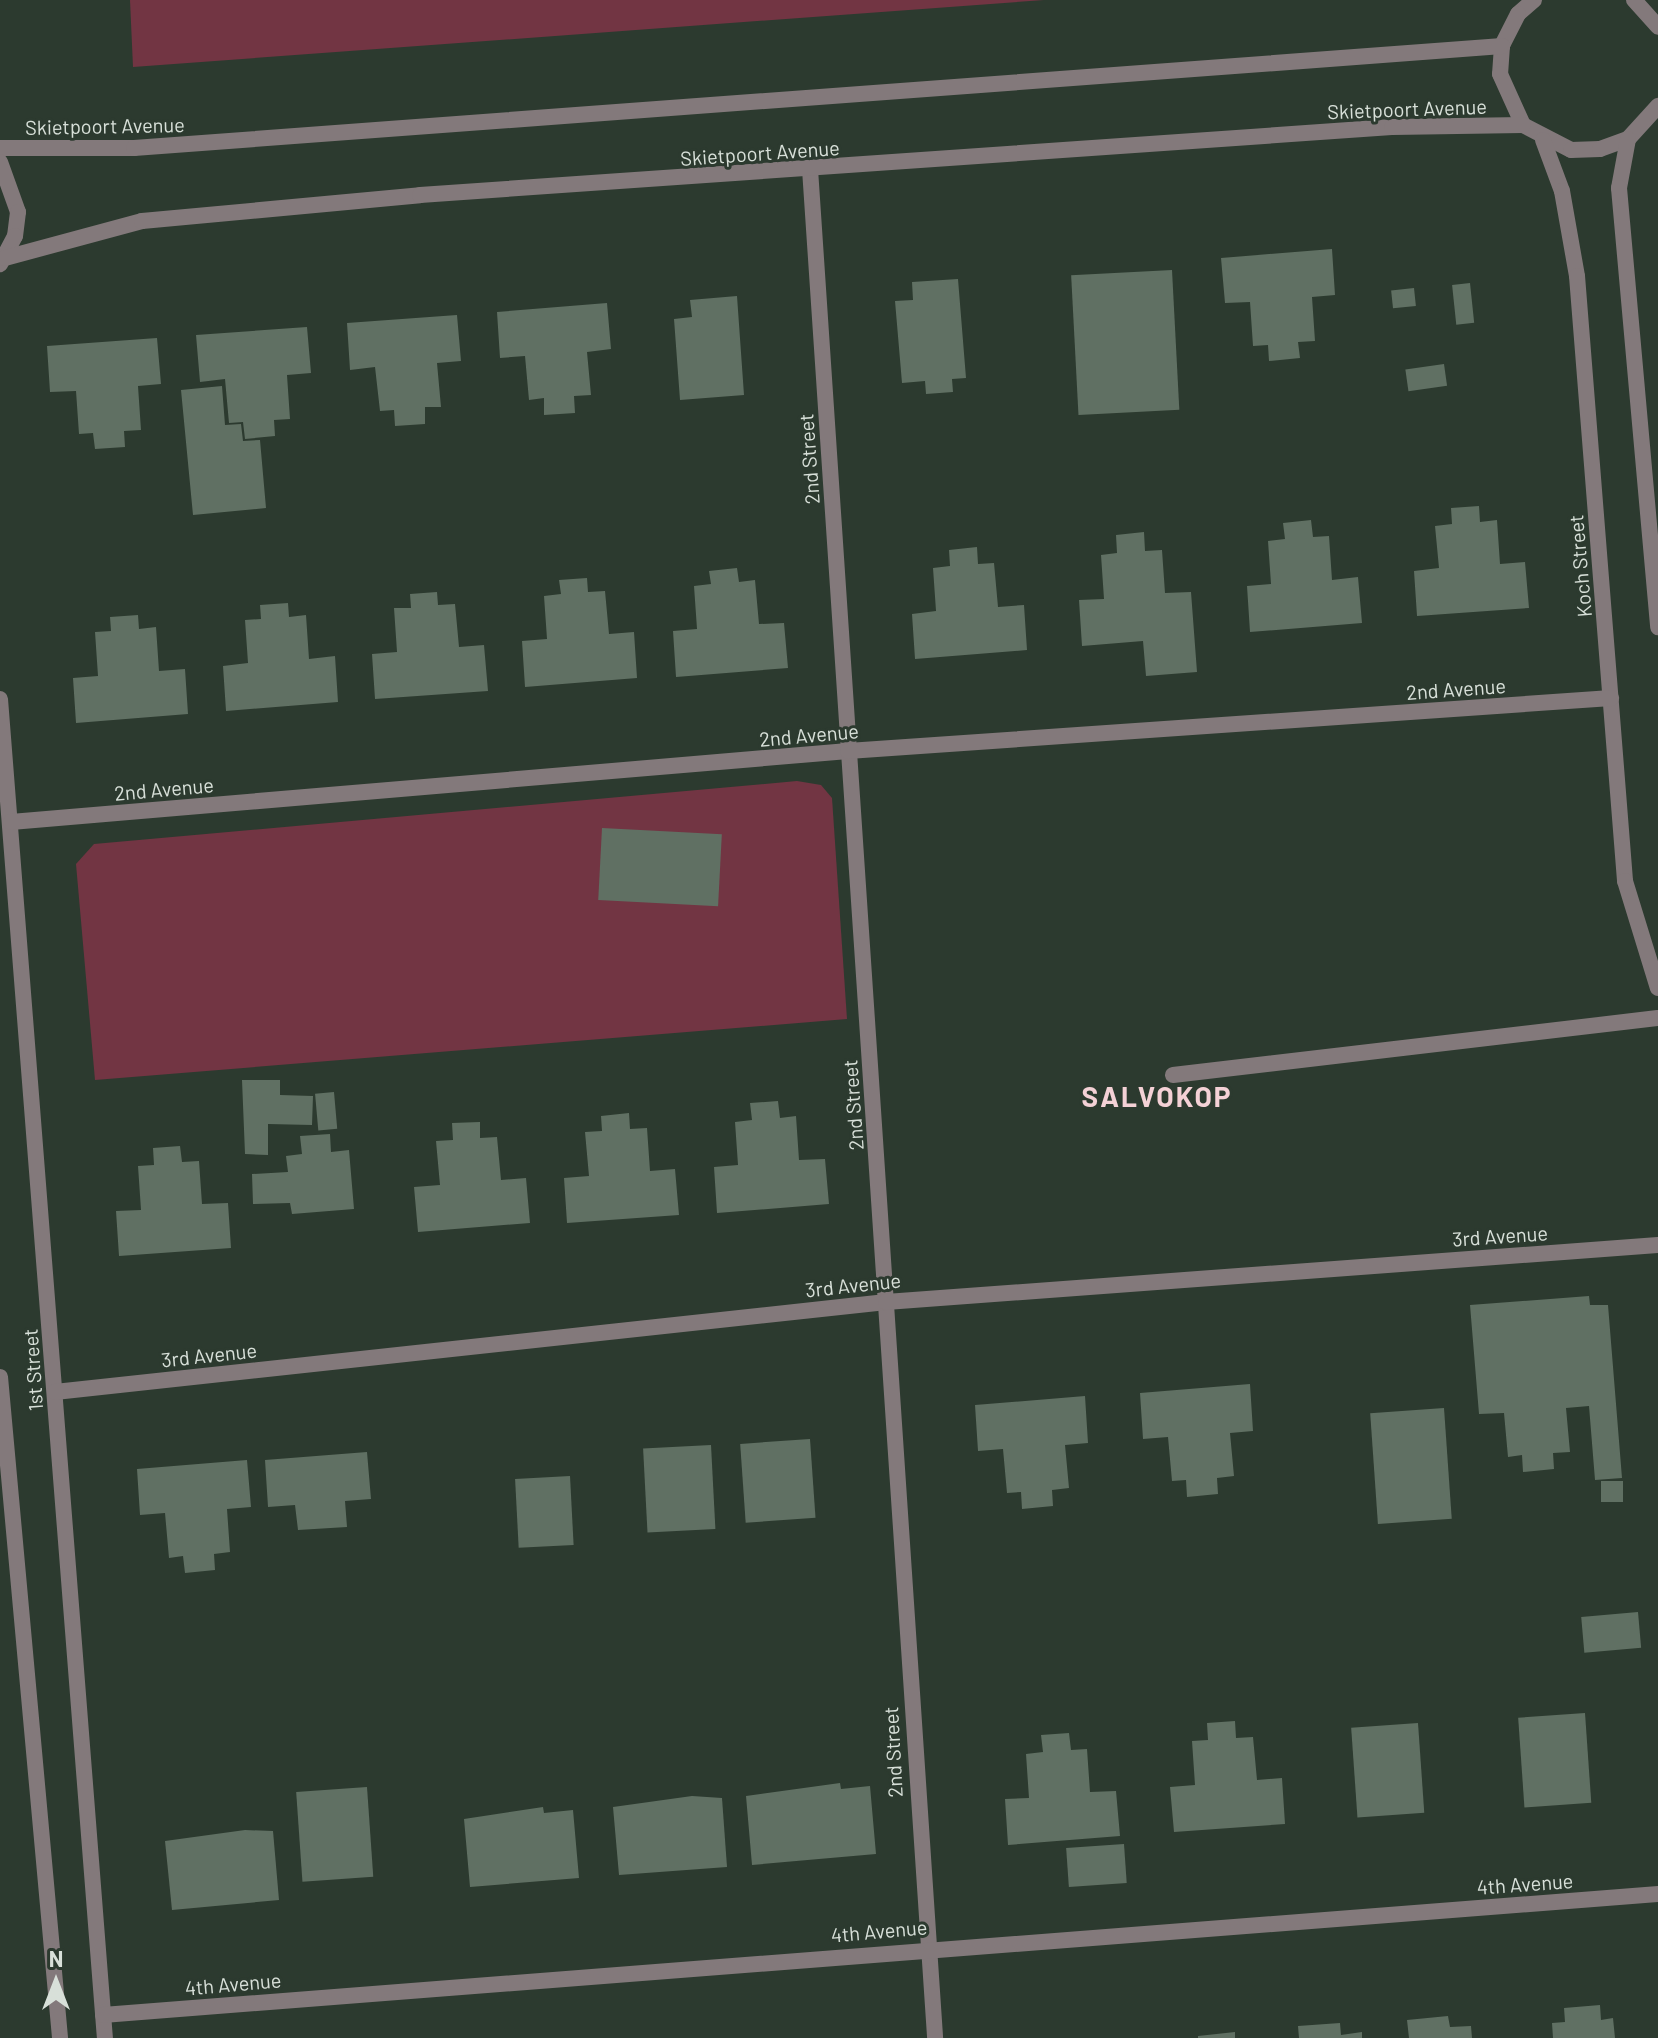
<!DOCTYPE html>
<html>
<head>
<meta charset="utf-8">
<style>
	body { margin:0 }
	#map { position:relative; width:1658px; height:2038px; overflow:hidden; background:#2c3a2f; font-family:Barlow,sans-serif }
	div>[style] { position:absolute }
	.green>* { inset:0; background:#723543 }
	.building>* { inset:0; background:#607063; transform-origin:0 0 }
	.service>* { height:16px; margin:-8px; padding:0 8px; transform-origin:8px; border-radius:8px; background:#83797b }
	.minor>* { height:16px; margin:-8px; padding:0 8px; transform-origin:8px; border-radius:8px; background:#83797b }
	span { translate:-50% -50%; white-space:nowrap; text-align:center; line-height:1.15; -webkit-text-stroke:6px #2c3a2f; paint-order:stroke }
	.street-label { font-size:20px; color:#d8e0d9 }
	.district-label { font-size:28px; color:#f4d1d6; font-weight:700; letter-spacing:2px }
	.north { position:absolute; left:16px; top:1942px; width:80px; height:80px; -webkit-text-stroke:6px #2c3a2f; paint-order:stroke; rotate:0deg; font-size:22px; font-weight:700; line-height:32px; text-align:center; color:#d8e0d9 }
	.north::after { content:''; display:block; margin:auto; width:28px; height:36px; background:#d8e0d9; clip-path:polygon(50% 0,100% 100%,50% 72%,0 100%) }
</style>
</head>
<body>
<div id="map">
	<div class="green">
		<div style="clip-path:polygon(130px 0,1044px 0,133px 67px)"></div>
		<div style="clip-path:polygon(797px 781px,821px 785px,832px 798px,847px 1019px,95px 1080px,76px 864px,94px 844px)"></div>
	</div>
	<div class="building">
		<div style="clip-path:polygon(1332px 249px,1335px 295px,1312px 297px,1315px 341px,1298px 342px,1300px 358px,1269px 361px,1268px 345px,1253px 346px,1250px 302px,1225px 303px,1221px 258px)"></div>
		<div style="left:1172px;top:270px;width:140px;height:101px;rotate:87deg"></div>
		<div style="clip-path:polygon(958px 279px,966px 378px,952px 379px,953px 392px,926px 394px,925px 381px,902px 383px,895px 301px,913px 300px,912px 282px)"></div>
		<div style="left:1470px;top:283px;width:40px;height:18px;rotate:84deg"></div>
		<div style="left:1414px;top:288px;width:18px;height:23px;rotate:84deg"></div>
		<div style="clip-path:polygon(737px 296px,744px 395px,680px 400px,674px 319px,692px 317px,690px 300px)"></div>
		<div style="clip-path:polygon(607px 303px,611px 349px,587px 352px,591px 395px,574px 396px,575px 413px,544px 415px,544px 398px,529px 400px,525px 356px,500px 358px,497px 312px)"></div>
		<div style="clip-path:polygon(457px 315px,461px 361px,437px 363px,441px 407px,425px 407px,425px 424px,395px 426px,394px 410px,380px 411px,375px 367px,350px 370px,347px 323px)"></div>
		<div style="clip-path:polygon(307px 327px,311px 373px,287px 375px,290px 419px,274px 420px,275px 436px,245px 439px,243px 422px,229px 423px,225px 379px,200px 382px,196px 335px)"></div>
		<div style="clip-path:polygon(157px 338px,161px 384px,138px 386px,141px 430px,124px 431px,125px 447px,95px 449px,93px 433px,79px 434px,76px 391px,50px 392px,47px 346px)"></div>
		<div style="left:1444px;top:364px;width:22px;height:39px;rotate:82deg"></div>
		<div style="clip-path:polygon(222px 386px,225px 425px,241px 424px,243px 441px,260px 440px,266px 508px,193px 515px,181px 390px)"></div>
		<div style="clip-path:polygon(1479px 506px,1480px 522px,1497px 520px,1500px 564px,1525px 562px,1529px 608px,1417px 616px,1414px 571px,1439px 568px,1435px 526px,1452px 524px,1451px 508px)"></div>
		<div style="clip-path:polygon(1311px 520px,1313px 537px,1329px 536px,1332px 580px,1358px 577px,1362px 623px,1250px 632px,1247px 586px,1271px 584px,1268px 541px,1285px 539px,1283px 523px)"></div>
		<div style="clip-path:polygon(1144px 532px,1145px 551px,1162px 550px,1165px 593px,1191px 592px,1197px 672px,1146px 676px,1143px 641px,1082px 646px,1079px 600px,1104px 599px,1101px 555px,1117px 553px,1116px 535px)"></div>
		<div style="clip-path:polygon(977px 547px,978px 564px,994px 563px,998px 607px,1024px 605px,1027px 650px,915px 659px,912px 614px,936px 611px,933px 568px,950px 566px,949px 550px)"></div>
		<div style="clip-path:polygon(737px 568px,739px 582px,755px 580px,759px 624px,784px 623px,788px 668px,676px 677px,673px 631px,697px 629px,694px 586px,711px 584px,709px 571px)"></div>
		<div style="clip-path:polygon(587px 578px,588px 592px,605px 591px,609px 634px,634px 632px,637px 678px,525px 687px,522px 641px,547px 639px,544px 596px,561px 594px,559px 580px)"></div>
		<div style="clip-path:polygon(437px 592px,438px 605px,455px 604px,459px 647px,484px 645px,488px 691px,375px 699px,372px 654px,397px 652px,394px 608px,411px 608px,410px 594px)"></div>
		<div style="clip-path:polygon(288px 603px,289px 617px,306px 615px,309px 659px,335px 656px,338px 702px,226px 711px,223px 666px,248px 663px,245px 620px,261px 619px,260px 605px)"></div>
		<div style="clip-path:polygon(138px 615px,139px 629px,156px 627px,159px 671px,185px 669px,188px 714px,76px 723px,73px 678px,98px 676px,95px 632px,111px 631px,110px 617px)"></div>
		<div style="left:602px;top:828px;width:120px;height:72px;rotate:3deg"></div>
		<div style="clip-path:polygon(242px 1080px,280px 1080px,280px 1095px,313px 1096px,312px 1125px,268px 1124px,268px 1155px,245px 1154px)"></div>
		<div style="left:334px;top:1092px;width:37px;height:19px;rotate:85deg"></div>
		<div style="clip-path:polygon(778px 1101px,780px 1118px,796px 1116px,799px 1160px,825px 1159px,829px 1204px,717px 1213px,714px 1167px,738px 1165px,735px 1122px,752px 1120px,750px 1103px)"></div>
		<div style="clip-path:polygon(629px 1113px,630px 1129px,647px 1128px,650px 1171px,675px 1169px,679px 1215px,567px 1223px,564px 1178px,589px 1176px,585px 1132px,602px 1131px,601px 1116px)"></div>
		<div style="clip-path:polygon(480px 1122px,480px 1138px,497px 1137px,501px 1180px,526px 1178px,530px 1223px,418px 1232px,414px 1187px,440px 1185px,436px 1141px,453px 1140px,452px 1123px)"></div>
		<div style="clip-path:polygon(330px 1134px,331px 1152px,349px 1150px,354px 1209px,292px 1214px,290px 1203px,253px 1204px,252px 1174px,288px 1172px,286px 1156px,302px 1154px,300px 1136px)"></div>
		<div style="clip-path:polygon(180px 1146px,182px 1162px,199px 1161px,202px 1204px,228px 1203px,231px 1248px,119px 1256px,116px 1211px,141px 1210px,138px 1166px,154px 1165px,153px 1148px)"></div>
		<div style="clip-path:polygon(1589px 1296px,1590px 1305px,1608px 1305px,1622px 1478px,1595px 1480px,1589px 1406px,1566px 1408px,1570px 1452px,1553px 1453px,1554px 1469px,1523px 1472px,1522px 1455px,1508px 1457px,1504px 1413px,1479px 1414px,1470px 1305px)"></div>
		<div style="clip-path:polygon(1250px 1384px,1253px 1431px,1230px 1433px,1234px 1476px,1217px 1478px,1218px 1494px,1187px 1497px,1186px 1480px,1172px 1481px,1168px 1437px,1143px 1439px,1140px 1393px)"></div>
		<div style="clip-path:polygon(1085px 1396px,1088px 1443px,1065px 1445px,1069px 1488px,1052px 1490px,1053px 1506px,1022px 1509px,1021px 1492px,1007px 1493px,1003px 1449px,978px 1451px,975px 1405px)"></div>
		<div style="left:1444px;top:1408px;width:111px;height:74px;rotate:86deg"></div>
		<div style="left:810px;top:1439px;width:79px;height:70px;rotate:86deg"></div>
		<div style="left:711px;top:1445px;width:84px;height:68px;rotate:87deg"></div>
		<div style="clip-path:polygon(367px 1452px,371px 1499px,345px 1501px,347px 1527px,298px 1530px,295px 1505px,268px 1507px,265px 1460px)"></div>
		<div style="clip-path:polygon(247px 1460px,251px 1507px,227px 1509px,230px 1552px,214px 1554px,215px 1570px,185px 1573px,183px 1556px,169px 1558px,165px 1513px,140px 1515px,137px 1469px)"></div>
		<div style="left:570px;top:1476px;width:69px;height:55px;rotate:87deg"></div>
		<div style="left:1623px;top:1481px;width:21px;height:22px;rotate:90deg"></div>
		<div style="left:1638px;top:1612px;width:36px;height:57px;rotate:85deg"></div>
		<div style="left:1585px;top:1713px;width:90px;height:67px;rotate:86deg"></div>
		<div style="clip-path:polygon(1235px 1721px,1236px 1738px,1253px 1737px,1257px 1780px,1282px 1778px,1285px 1824px,1174px 1832px,1170px 1787px,1195px 1785px,1192px 1741px,1208px 1740px,1207px 1723px)"></div>
		<div style="left:1418px;top:1723px;width:90px;height:67px;rotate:86deg"></div>
		<div style="clip-path:polygon(1069px 1733px,1071px 1750px,1087px 1749px,1090px 1792px,1116px 1791px,1120px 1836px,1008px 1845px,1005px 1799px,1029px 1798px,1026px 1754px,1043px 1752px,1041px 1735px)"></div>
		<div style="clip-path:polygon(840px 1783px,841px 1789px,870px 1786px,876px 1854px,752px 1865px,746px 1796px)"></div>
		<div style="left:367px;top:1787px;width:90px;height:71px;rotate:86deg"></div>
		<div style="clip-path:polygon(692px 1796px,722px 1798px,727px 1867px,619px 1875px,613px 1807px)"></div>
		<div style="clip-path:polygon(543px 1807px,544px 1813px,573px 1810px,579px 1878px,470px 1887px,464px 1819px)"></div>
		<div style="clip-path:polygon(245px 1830px,273px 1831px,279px 1900px,172px 1910px,165px 1841px)"></div>
		<div style="left:1124px;top:1844px;width:39px;height:58px;rotate:86deg"></div>
		<div style="clip-path:polygon(1600px 2005px,1601px 2020px,1613px 2018px,1615px 2038px,1553px 2038px,1552px 2023px,1565px 2022px,1564px 2008px)"></div>
		<div style="clip-path:polygon(1448px 2016px,1450px 2027px,1471px 2026px,1472px 2038px,1409px 2038px,1407px 2020px)"></div>
		<div style="clip-path:polygon(1340px 2023px,1341px 2035px,1362px 2032px,1362px 2038px,1299px 2038px,1298px 2026px)"></div>
		<div style="clip-path:polygon(1235px 2032px,1235px 2038px,1198px 2038px,1198px 2036px)"></div>
	</div>
	<div class="service">
		<div style="left:1173px;top:1075px;width:488px;rotate:-6.7deg"></div>
	</div>
	<div class="minor">
		<div style="left:1534px;top:0;width:21px;rotate:139deg"></div>
		<div style="left:1518px;top:14px;width:36px;rotate:117deg"></div>
		<div style="left:1502px;top:46px;width:28px;rotate:94deg"></div>
		<div style="left:1500px;top:74px;width:56px;rotate:65.7deg"></div>
		<div style="left:1523px;top:125px;width:54px;rotate:27.5deg"></div>
		<div style="left:1571px;top:150px;width:29px;rotate:-2deg"></div>
		<div style="left:1600px;top:149px;width:30px;rotate:-20deg"></div>
		<div style="left:1628px;top:139px;width:45px;rotate:-47.7deg"></div>
		<div style="left:1634px;top:0;width:36px;rotate:48deg"></div>
		<div style="left:1628px;top:139px;width:50px;rotate:100.4deg"></div>
		<div style="left:1619px;top:188px;width:441px;rotate:84.9deg"></div>
		<div style="left:1543px;top:140px;width:54px;rotate:69.6deg"></div>
		<div style="left:1562px;top:191px;width:86px;rotate:80deg"></div>
		<div style="left:1577px;top:276px;width:607px;rotate:85.46deg"></div>
		<div style="left:1625px;top:881px;width:112px;rotate:72.9deg"></div>
		<div style="left:0;top:148px;width:134px"></div>
		<div style="left:134px;top:148px;width:1372px;rotate:-4.26deg"></div>
		<div style="left:0;top:162px;width:53px;rotate:70.2deg"></div>
		<div style="left:18px;top:212px;width:24px;rotate:97deg"></div>
		<div style="left:15px;top:236px;width:32px;rotate:118deg"></div>
		<div style="left:810px;top:169px;width:1873px;rotate:86.17deg"></div>
		<div style="left:5px;top:258px;width:142px;rotate:-15.1deg"></div>
		<div style="left:142px;top:221px;width:279px;rotate:-5.3deg"></div>
		<div style="left:420px;top:195px;width:974px;rotate:-4deg"></div>
		<div style="left:1392px;top:127px;width:131px;rotate:-0.9deg"></div>
		<div style="left:0;top:699px;width:1343px;rotate:85.52deg"></div>
		<div style="left:11px;top:822px;width:840px;rotate:-4.85deg"></div>
		<div style="left:848px;top:751px;width:765px;rotate:-3.97deg"></div>
		<div style="left:0;top:1377px;width:664px;rotate:84.81deg"></div>
		<div style="left:55px;top:1392px;width:836px;rotate:-6.18deg"></div>
		<div style="left:886px;top:1302px;width:774px;rotate:-4.22deg"></div>
		<div style="left:103px;top:2015px;width:1560px;rotate:-4.45deg"></div>
	</div>
	<div class="street-label">
		<span style="left:1407px;top:109px;rotate:-2deg">Skietpoort Avenue</span>
		<span style="left:105px;top:126px;rotate:-1deg">Skietpoort Avenue</span>
		<span style="left:760px;top:153px;rotate:-4deg">Skietpoort Avenue</span>
		<span style="left:809px;top:459px;rotate:-94deg">2nd Street</span>
		<span style="left:1580px;top:566px;rotate:-95deg">Koch Street</span>
		<span style="left:1456px;top:689px;rotate:-4deg">2nd Avenue</span>
		<span style="left:809px;top:735px;rotate:-5deg">2nd Avenue</span>
		<span style="left:164px;top:789px;rotate:-5deg">2nd Avenue</span>
		<span style="left:853px;top:1105px;rotate:-94deg">2nd Street</span>
		<span style="left:1500px;top:1236px;rotate:-4deg">3rd Avenue</span>
		<span style="left:853px;top:1285px;rotate:-6deg">3rd Avenue</span>
		<span style="left:209px;top:1355px;rotate:-6deg">3rd Avenue</span>
		<span style="left:33px;top:1370px;rotate:-94deg">1st Street</span>
		<span style="left:893px;top:1752px;rotate:-93deg">2nd Street</span>
		<span style="left:1525px;top:1884px;rotate:-4deg">4th Avenue</span>
		<span style="left:879px;top:1931px;rotate:-5deg">4th Avenue</span>
		<span style="left:233px;top:1984px;rotate:-5deg">4th Avenue</span>
	</div>
	<div class="district-label">
		<span style="left:1157px;top:1096px">SALVOKOP</span>
	</div>
	<div class="north">N</div>
</div>
</body>
</html>
